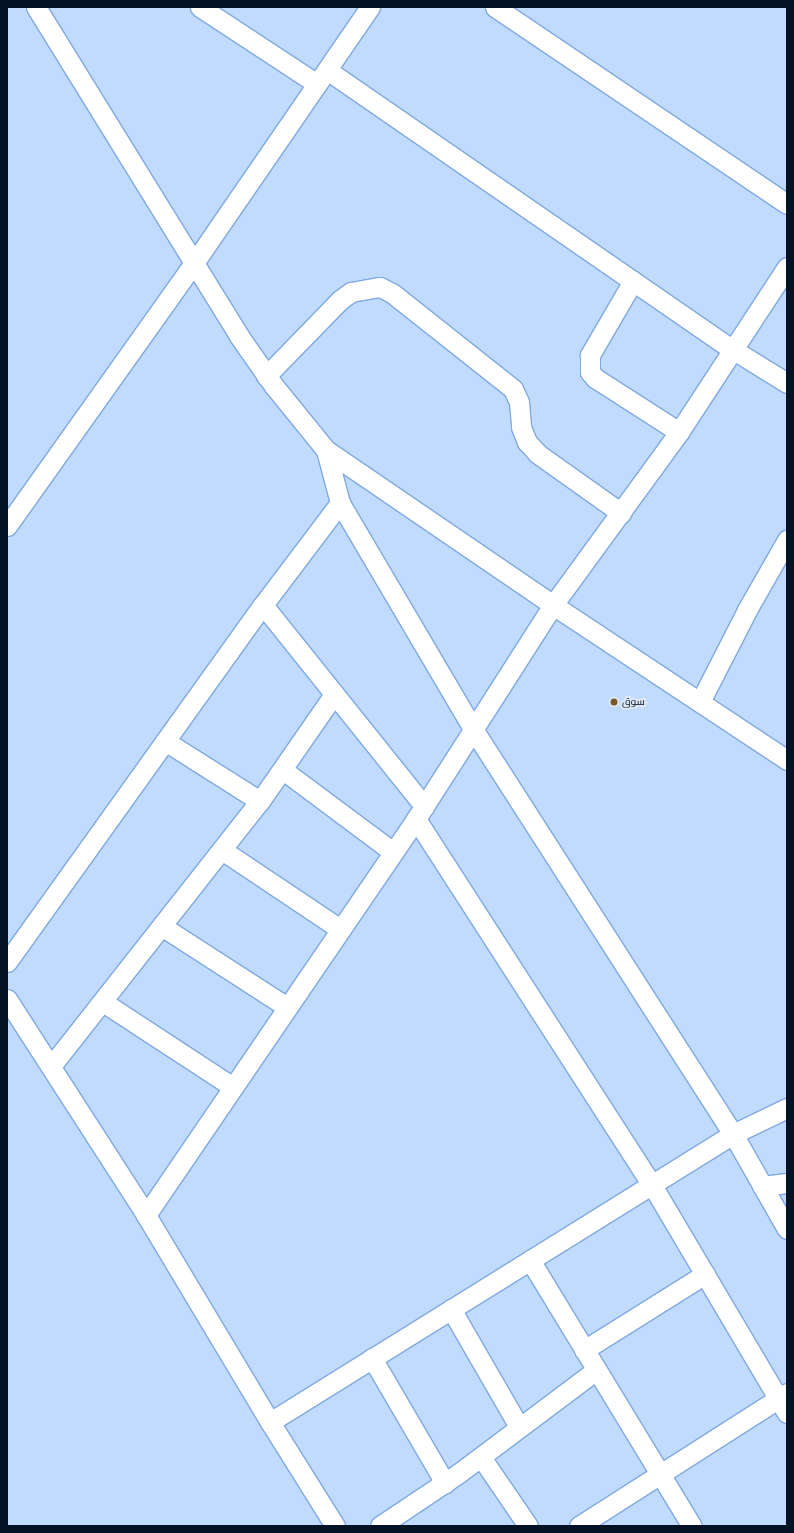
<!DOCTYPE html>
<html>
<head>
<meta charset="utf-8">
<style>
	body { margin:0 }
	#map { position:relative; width:794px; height:1533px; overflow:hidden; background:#c1dbfe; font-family:"IBM Plex Sans",Cairo,sans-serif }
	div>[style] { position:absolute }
	.roads { filter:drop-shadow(1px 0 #7fa9e1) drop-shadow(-1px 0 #7fa9e1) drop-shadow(0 1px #7fa9e1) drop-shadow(0 -1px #7fa9e1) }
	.minor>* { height:19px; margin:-9.5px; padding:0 9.5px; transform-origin:9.5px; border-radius:9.5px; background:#fff }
	.dots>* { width:11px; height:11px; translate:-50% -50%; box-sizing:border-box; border:2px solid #dee7f3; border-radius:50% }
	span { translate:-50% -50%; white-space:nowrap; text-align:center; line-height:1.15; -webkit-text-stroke:4px #dee7f3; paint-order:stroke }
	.poi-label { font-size:10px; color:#041226 }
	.left { translate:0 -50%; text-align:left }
	.frame { position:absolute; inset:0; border:8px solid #041226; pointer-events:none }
</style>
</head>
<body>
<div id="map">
	<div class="roads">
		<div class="minor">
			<div style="left:36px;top:7px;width:387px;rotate:58.3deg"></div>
			<div style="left:239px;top:336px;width:61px;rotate:55deg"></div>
			<div style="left:274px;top:386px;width:82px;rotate:50.9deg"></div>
			<div style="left:326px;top:450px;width:275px;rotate:34.3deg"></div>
			<div style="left:553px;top:605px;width:281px;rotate:33.5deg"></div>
			<div style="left:200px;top:7px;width:140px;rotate:33.3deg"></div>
			<div style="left:495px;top:7px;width:352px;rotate:34deg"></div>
			<div style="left:327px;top:70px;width:492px;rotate:34.6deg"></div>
			<div style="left:732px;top:349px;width:65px;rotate:31.7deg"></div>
			<div style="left:633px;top:281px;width:86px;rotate:120.2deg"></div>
			<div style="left:590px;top:355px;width:17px;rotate:90deg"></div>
			<div style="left:590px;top:372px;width:8px;rotate:50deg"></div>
			<div style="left:595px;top:378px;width:100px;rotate:32.7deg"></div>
			<div style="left:266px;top:376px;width:106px;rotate:-45.8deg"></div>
			<div style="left:340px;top:300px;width:14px;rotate:-36deg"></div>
			<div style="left:351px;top:292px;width:29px;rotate:-10deg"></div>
			<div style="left:380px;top:287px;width:13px;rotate:27deg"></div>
			<div style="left:392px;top:293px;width:154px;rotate:38.4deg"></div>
			<div style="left:513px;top:389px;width:14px;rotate:65deg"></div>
			<div style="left:519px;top:402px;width:25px;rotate:85deg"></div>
			<div style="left:521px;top:427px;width:16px;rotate:68deg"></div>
			<div style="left:527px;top:442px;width:16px;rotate:47deg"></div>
			<div style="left:538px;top:454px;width:102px;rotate:35.4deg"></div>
			<div style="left:326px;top:450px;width:55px;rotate:75.2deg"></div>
			<div style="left:340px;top:503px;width:262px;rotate:59.5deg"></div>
			<div style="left:473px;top:729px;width:481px;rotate:57.3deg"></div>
			<div style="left:733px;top:1134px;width:109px;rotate:60.4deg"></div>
			<div style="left:7px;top:526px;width:323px;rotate:-54.6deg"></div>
			<div style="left:194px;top:263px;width:311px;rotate:-55.5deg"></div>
			<div style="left:263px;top:605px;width:258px;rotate:51.3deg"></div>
			<div style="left:700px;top:702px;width:103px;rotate:-62.9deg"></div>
			<div style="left:747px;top:610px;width:81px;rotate:-60.3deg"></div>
			<div style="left:165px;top:741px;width:112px;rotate:32.3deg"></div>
			<div style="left:283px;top:770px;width:137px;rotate:36.7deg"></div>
			<div style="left:416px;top:819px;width:435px;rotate:57.2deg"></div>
			<div style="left:652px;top:1185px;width:265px;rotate:59.4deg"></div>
			<div style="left:222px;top:850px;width:142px;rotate:33.8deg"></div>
			<div style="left:163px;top:927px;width:148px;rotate:32.8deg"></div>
			<div style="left:7px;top:962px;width:439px;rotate:-54.4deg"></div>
			<div style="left:263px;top:605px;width:128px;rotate:-53deg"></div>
			<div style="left:7px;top:999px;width:257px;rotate:57.2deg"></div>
			<div style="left:146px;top:1215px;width:241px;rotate:59.1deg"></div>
			<div style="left:270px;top:1422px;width:123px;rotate:58deg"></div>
			<div style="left:103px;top:1002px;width:155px;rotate:33.2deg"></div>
			<div style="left:52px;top:1065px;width:336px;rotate:-51.8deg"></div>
			<div style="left:260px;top:801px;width:130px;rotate:-55.3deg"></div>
			<div style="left:762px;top:1186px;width:25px;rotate:-7deg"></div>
			<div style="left:146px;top:1215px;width:479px;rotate:-55.7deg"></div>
			<div style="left:416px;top:819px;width:254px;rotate:-57.4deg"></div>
			<div style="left:553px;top:605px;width:214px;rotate:-53.9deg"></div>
			<div style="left:679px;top:432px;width:197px;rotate:-56.8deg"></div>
			<div style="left:530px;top:1260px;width:311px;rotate:58.7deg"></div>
			<div style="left:451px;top:1309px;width:136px;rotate:60deg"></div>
			<div style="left:584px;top:1350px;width:143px;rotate:-32.1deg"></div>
			<div style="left:372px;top:1358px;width:145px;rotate:59.7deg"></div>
			<div style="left:270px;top:1422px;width:545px;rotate:-31.88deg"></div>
			<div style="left:733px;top:1134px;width:60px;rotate:-25.7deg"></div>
			<div style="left:481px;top:1457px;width:83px;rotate:55.7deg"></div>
			<div style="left:380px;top:1526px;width:95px;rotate:-33.9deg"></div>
			<div style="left:459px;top:1473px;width:171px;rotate:-36.9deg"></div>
			<div style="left:579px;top:1526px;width:247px;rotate:-32.6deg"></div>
		</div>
	</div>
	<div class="dots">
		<div style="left:614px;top:702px;background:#76592d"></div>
	</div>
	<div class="poi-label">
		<span class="left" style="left:622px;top:702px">سوق</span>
	</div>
	<div class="frame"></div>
</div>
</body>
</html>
